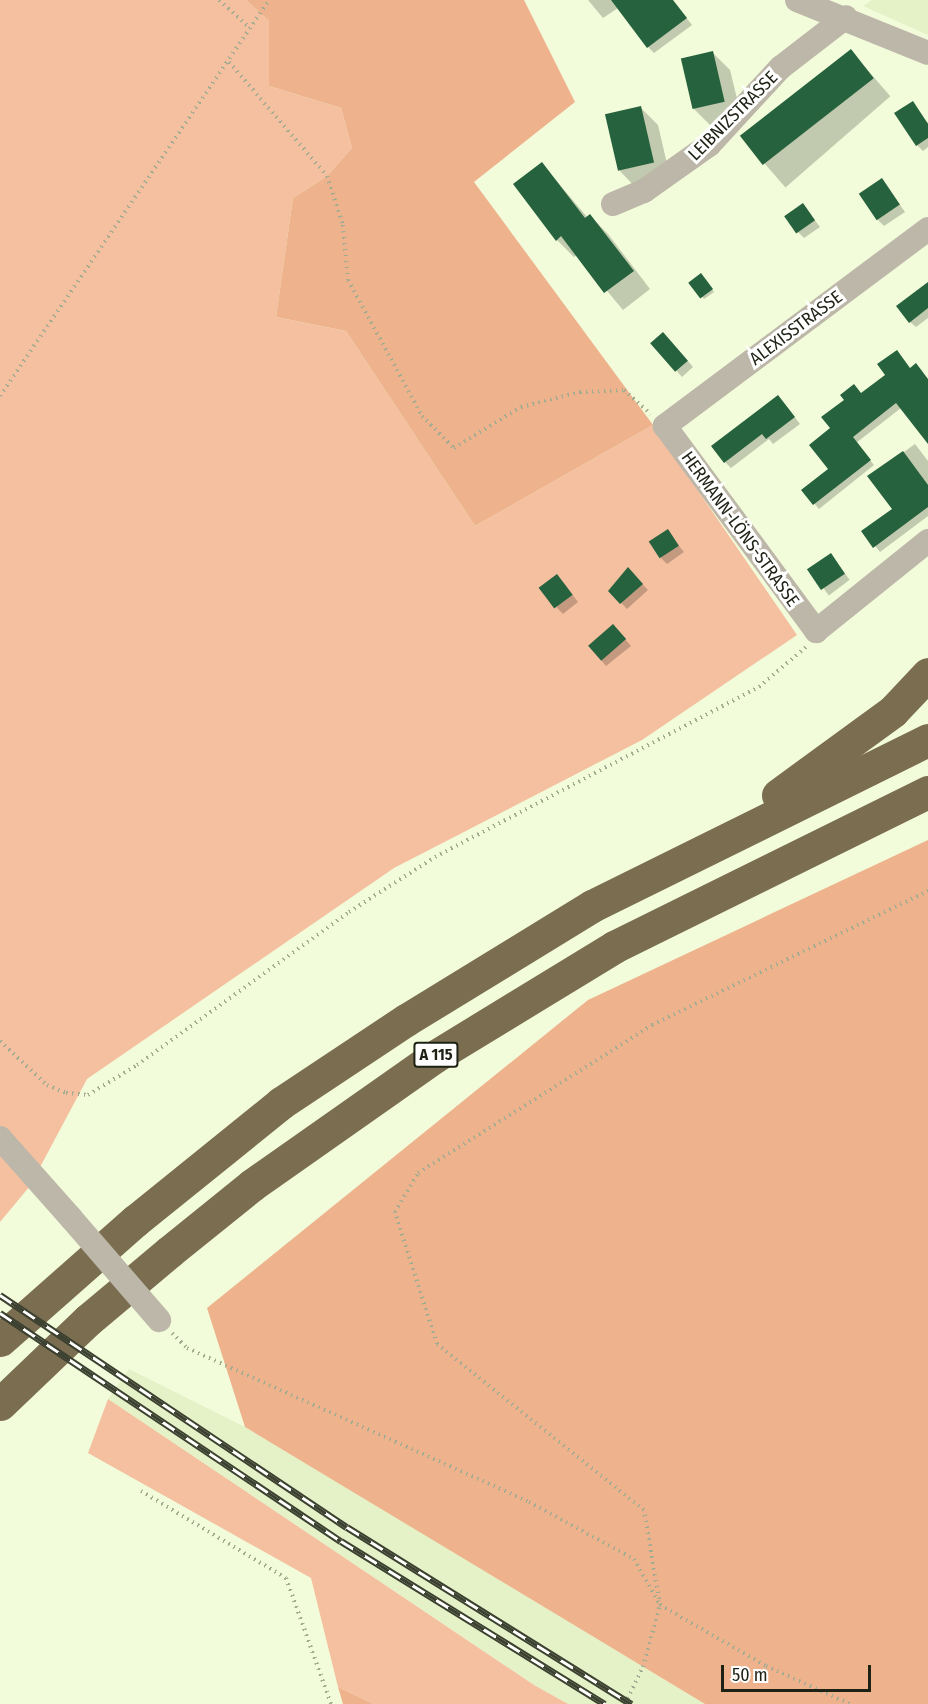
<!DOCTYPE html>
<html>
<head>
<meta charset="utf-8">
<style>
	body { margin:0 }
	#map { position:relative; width:928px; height:1704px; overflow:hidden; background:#f2fcda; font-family:"Fira Sans Condensed",sans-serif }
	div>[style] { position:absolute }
	.built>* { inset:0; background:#e5f1c7 }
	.green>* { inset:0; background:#f4c0a0 }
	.forest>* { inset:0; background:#eeb38d }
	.shadow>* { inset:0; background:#0003; transform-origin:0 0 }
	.building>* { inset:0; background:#27623e; transform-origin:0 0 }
	.path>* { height:4px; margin-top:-2px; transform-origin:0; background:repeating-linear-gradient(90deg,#a3ab91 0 1.5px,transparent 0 6px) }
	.minor>* { height:24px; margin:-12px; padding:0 12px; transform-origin:12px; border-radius:12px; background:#bdb7a9 }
	.motorway>* { height:33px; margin:-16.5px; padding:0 16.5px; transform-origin:16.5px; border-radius:16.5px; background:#7b6e50 }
	.rail>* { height:7px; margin-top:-3.5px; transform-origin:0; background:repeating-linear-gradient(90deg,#fff 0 14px,#3b4030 0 28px); box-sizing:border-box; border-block:2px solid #3b4030 }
	.minor-bridge>* { height:24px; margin:-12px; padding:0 12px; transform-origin:12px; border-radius:12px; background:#bdb7a9 }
	span { translate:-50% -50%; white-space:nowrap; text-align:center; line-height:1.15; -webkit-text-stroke:6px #fff; paint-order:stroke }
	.shield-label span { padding:2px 4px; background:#fff; border:2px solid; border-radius:4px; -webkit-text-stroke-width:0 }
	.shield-label { font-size:16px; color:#1e2215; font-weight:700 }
	.street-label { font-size:18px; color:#1e2215 }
	.scale { position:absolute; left:721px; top:1665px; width:150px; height:27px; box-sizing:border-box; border:3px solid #1e2215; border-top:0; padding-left:8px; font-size:18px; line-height:21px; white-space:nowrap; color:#1e2215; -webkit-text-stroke:4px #fff; paint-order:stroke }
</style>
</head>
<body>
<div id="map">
	<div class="built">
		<div style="clip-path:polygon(872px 0,928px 0,928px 35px,863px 6px)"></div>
		<div style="clip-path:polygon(129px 1369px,245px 1427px,705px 1704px,568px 1704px,534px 1685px,108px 1399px)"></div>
	</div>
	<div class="green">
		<div style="clip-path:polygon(0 0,246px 0,269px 21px,269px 86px,341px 108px,352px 148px,327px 176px,293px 198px,276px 317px,346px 331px,475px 526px,653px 425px,797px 635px,642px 740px,394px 868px,87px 1079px,30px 1186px,0 1222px)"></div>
		<div style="clip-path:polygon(108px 1399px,534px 1685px,568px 1704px,374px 1704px,338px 1687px,311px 1578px,88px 1453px)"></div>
	</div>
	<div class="forest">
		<div style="clip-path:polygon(246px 0,524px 0,575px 102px,474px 182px,653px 425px,475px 526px,346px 331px,276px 317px,293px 198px,327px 176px,352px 148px,341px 108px,269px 86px,269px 21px)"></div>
		<div style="clip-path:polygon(928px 840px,928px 1704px,705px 1704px,245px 1427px,207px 1308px,588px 1000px)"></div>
		<div style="clip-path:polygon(338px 1687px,374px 1704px,343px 1704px)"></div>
	</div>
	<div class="shadow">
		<div style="clip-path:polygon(588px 0,621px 0,624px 4px,603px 18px)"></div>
		<div style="clip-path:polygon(663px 0,672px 0,692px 25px,654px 53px,648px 47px)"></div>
		<div style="left:851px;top:51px;width:60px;height:139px;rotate:49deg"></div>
		<div style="clip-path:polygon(713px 53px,730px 70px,742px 119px,711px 126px,694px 109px)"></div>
		<div style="clip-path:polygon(912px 103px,928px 123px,928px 147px,923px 151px,917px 145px)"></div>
		<div style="clip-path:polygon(640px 107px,658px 125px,671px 181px,637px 189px,620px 171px)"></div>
		<div style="clip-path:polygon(542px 164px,588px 218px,590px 216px,608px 234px,650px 289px,623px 310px,577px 255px,574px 257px,557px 240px)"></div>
		<div style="clip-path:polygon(882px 180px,905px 212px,884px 226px,878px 220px)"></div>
		<div style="clip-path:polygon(803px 205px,820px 227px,804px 238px,798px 232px)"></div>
		<div style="clip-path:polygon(703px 278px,714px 292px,704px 299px,691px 283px)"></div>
		<div style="clip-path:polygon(928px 284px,928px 318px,916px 327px,910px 322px)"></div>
		<div style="clip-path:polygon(669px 339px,693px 367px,682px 377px,652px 343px)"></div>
		<div style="clip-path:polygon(928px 392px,928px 434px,901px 408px,856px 443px,874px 465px,819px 509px,803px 490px,830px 469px,832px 428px,862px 395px)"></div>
		<div style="clip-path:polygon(784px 403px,800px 424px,773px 444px,769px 439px,731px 468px,725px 462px)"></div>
		<div style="clip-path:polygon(915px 444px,928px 461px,928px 516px,880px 552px,863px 531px,894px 509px,869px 477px)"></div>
		<div style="clip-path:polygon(667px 531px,684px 552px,667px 564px,661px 558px)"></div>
		<div style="left:831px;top:555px;width:31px;height:26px;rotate:53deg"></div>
		<div style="clip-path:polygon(628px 569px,648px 590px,627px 609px,610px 591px)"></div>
		<div style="clip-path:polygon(562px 581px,578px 602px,563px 614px,557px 608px)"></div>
		<div style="clip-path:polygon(619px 632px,631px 646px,606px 666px,601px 660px)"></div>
	</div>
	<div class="building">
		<div style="clip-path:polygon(611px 0,673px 0,687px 18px,647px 48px)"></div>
		<div style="left:851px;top:49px;width:37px;height:141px;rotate:52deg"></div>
		<div style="left:713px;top:51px;width:52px;height:33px;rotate:77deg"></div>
		<div style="clip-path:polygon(913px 101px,928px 124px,928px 138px,916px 146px,894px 113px)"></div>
		<div style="left:641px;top:106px;width:58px;height:37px;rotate:77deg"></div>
		<div style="clip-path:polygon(542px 162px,585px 218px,590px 214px,634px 271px,604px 293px,561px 236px,556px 241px,513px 184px)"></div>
		<div style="left:882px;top:178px;width:32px;height:28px;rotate:56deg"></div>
		<div style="left:803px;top:203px;width:21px;height:23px;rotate:55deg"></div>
		<div style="left:701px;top:273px;width:20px;height:16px;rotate:53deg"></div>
		<div style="clip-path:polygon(928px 282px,928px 308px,909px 323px,896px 306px)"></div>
		<div style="left:663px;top:332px;width:38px;height:17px;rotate:49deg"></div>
		<div style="clip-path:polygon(897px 350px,910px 368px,916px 363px,928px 379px,928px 444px,896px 403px,853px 437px,871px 460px,813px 505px,801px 490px,828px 469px,809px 445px,830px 428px,821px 417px,844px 400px,840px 395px,854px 384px,861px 393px,885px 375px,877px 364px)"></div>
		<div style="clip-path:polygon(778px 395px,795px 417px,766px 439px,762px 434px,724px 463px,711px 446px)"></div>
		<div style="clip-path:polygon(903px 451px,928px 485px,928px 507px,873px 548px,861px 531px,892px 509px,867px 476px)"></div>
		<div style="left:668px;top:529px;width:20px;height:23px;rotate:57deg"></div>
		<div style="left:831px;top:553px;width:25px;height:29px;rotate:56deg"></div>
		<div style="clip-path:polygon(628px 567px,643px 584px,620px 604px,608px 591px)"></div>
		<div style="left:557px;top:574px;width:26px;height:23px;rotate:53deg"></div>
		<div style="left:613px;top:624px;width:20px;height:33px;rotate:49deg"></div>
	</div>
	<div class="path">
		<div style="left:219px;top:0;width:42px;rotate:42.1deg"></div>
		<div style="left:229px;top:62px;width:150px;rotate:49.3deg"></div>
		<div style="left:327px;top:176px;width:52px;rotate:71.9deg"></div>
		<div style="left:343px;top:225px;width:55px;rotate:84.8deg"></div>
		<div style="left:348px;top:280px;width:155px;rotate:61.4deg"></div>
		<div style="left:422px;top:416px;width:45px;rotate:45deg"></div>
		<div style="left:454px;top:448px;width:79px;rotate:-31.5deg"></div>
		<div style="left:521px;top:407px;width:61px;rotate:-14.3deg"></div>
		<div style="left:580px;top:392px;width:44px;rotate:-2.6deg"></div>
		<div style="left:624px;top:390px;width:36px;rotate:42deg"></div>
		<div style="left:0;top:396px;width:479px;rotate:-55.8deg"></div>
		<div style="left:0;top:1041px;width:64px;rotate:43.1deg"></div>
		<div style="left:47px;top:1085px;width:21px;rotate:23deg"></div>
		<div style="left:66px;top:1093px;width:22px;rotate:5deg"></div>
		<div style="left:88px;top:1095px;width:57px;rotate:-31.5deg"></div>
		<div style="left:137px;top:1065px;width:261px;rotate:-35.8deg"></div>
		<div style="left:349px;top:912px;width:102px;rotate:-32.6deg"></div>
		<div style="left:435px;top:857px;width:366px;rotate:-27.7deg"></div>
		<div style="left:759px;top:687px;width:62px;rotate:-40.4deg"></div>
		<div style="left:172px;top:1333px;width:21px;rotate:45deg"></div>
		<div style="left:187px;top:1348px;width:375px;rotate:24.2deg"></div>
		<div style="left:529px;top:1502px;width:119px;rotate:28.5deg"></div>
		<div style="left:634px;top:1559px;width:53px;rotate:60.5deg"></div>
		<div style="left:660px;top:1605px;width:122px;rotate:29.9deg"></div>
		<div style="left:766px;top:1666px;width:92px;rotate:24.3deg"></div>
		<div style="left:141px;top:1491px;width:169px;rotate:31deg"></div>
		<div style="left:286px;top:1578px;width:134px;rotate:70.3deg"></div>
		<div style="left:625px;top:1704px;width:41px;rotate:-64.1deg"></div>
		<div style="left:643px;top:1667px;width:64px;rotate:-74.7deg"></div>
		<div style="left:660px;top:1605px;width:96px;rotate:-99.6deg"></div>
		<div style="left:644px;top:1510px;width:265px;rotate:-141.3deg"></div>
		<div style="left:437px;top:1344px;width:139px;rotate:-107.7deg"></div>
		<div style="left:395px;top:1212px;width:45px;rotate:-59.5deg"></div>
		<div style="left:418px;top:1173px;width:277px;rotate:-32.3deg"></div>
		<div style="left:652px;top:1025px;width:307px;rotate:-25.9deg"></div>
	</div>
	<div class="minor">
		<div style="left:797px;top:0;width:141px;rotate:22deg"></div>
		<div style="left:613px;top:204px;width:34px;rotate:-23deg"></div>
		<div style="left:644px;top:191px;width:80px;rotate:-35.3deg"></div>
		<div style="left:709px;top:145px;width:105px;rotate:-47.3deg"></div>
		<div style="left:780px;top:68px;width:83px;rotate:-37.7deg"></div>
		<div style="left:928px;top:229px;width:329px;rotate:143.2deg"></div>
		<div style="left:665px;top:426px;width:255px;rotate:53.6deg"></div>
		<div style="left:816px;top:631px;width:144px;rotate:-38.8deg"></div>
		<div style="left:0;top:1138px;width:107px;rotate:48.4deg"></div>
	</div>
	<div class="motorway">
		<div style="left:778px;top:795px;width:142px;rotate:-36.1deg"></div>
		<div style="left:893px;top:711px;width:51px;rotate:-46.6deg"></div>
		<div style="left:0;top:1340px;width:180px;rotate:-41.4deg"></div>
		<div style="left:135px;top:1221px;width:188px;rotate:-38.9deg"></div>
		<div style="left:281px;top:1103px;width:150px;rotate:-33.6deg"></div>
		<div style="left:406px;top:1020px;width:218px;rotate:-31.5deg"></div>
		<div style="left:592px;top:906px;width:375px;rotate:-26.3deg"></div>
		<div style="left:0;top:1404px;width:122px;rotate:-43.7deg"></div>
		<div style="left:88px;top:1320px;width:106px;rotate:-40deg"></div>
		<div style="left:169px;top:1252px;width:107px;rotate:-38.9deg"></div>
		<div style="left:252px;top:1185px;width:223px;rotate:-35.1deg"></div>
		<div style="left:434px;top:1057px;width:211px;rotate:-31.4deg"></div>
		<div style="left:614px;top:947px;width:350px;rotate:-26.3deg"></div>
	</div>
	<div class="rail">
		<div style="left:0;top:1295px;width:417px;rotate:33.8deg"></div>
		<div style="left:347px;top:1527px;width:335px;rotate:31.9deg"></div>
		<div style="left:0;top:1313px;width:410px;rotate:33.8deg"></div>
		<div style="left:341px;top:1541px;width:310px;rotate:31.7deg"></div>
	</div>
	<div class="minor-bridge">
		<div style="left:71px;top:1218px;width:135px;rotate:49.2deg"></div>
	</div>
	<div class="shield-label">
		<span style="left:436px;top:1055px">A 115</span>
	</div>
	<div class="street-label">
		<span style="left:733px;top:116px;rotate:-45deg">LEIBNIZSTRASSE</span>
		<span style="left:796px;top:328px;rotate:-37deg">ALEXISSTRASSE</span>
		<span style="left:740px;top:529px;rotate:54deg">HERMANN-LÖNS-STRASSE</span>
	</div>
	<div class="scale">50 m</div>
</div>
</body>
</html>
